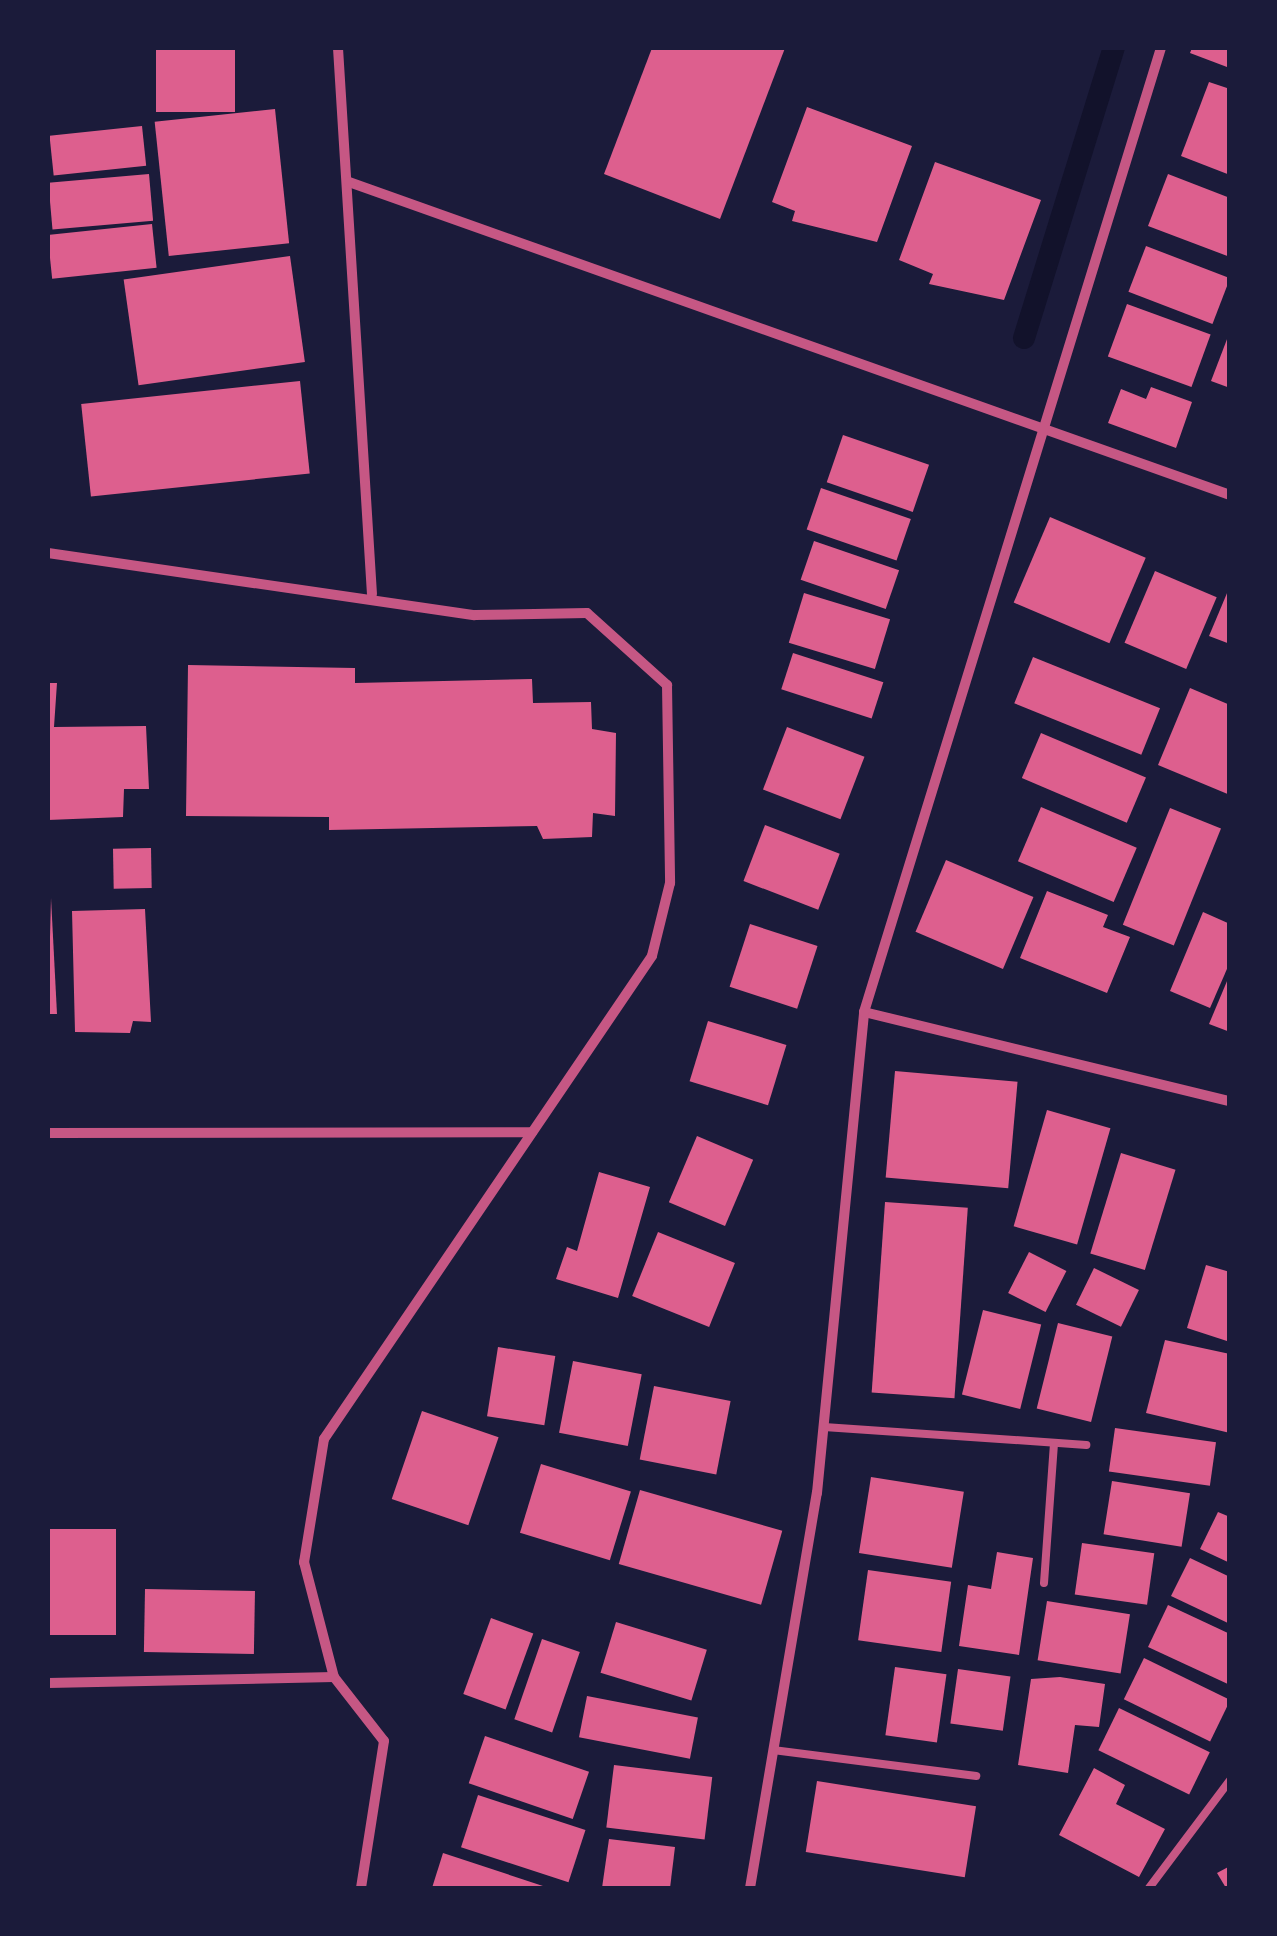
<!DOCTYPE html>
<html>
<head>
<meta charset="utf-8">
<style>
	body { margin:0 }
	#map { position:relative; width:1277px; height:1936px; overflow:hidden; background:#1b1b3a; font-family:"Varela Round",sans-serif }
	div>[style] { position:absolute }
	.stream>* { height:22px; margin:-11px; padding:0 11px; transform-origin:11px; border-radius:11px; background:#12122b }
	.building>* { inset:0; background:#dd5f8e; transform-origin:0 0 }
	.service>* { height:8px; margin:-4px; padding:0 4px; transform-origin:4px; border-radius:4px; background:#c65784 }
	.minor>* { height:10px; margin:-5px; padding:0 5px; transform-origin:5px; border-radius:5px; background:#c65784 }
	span { translate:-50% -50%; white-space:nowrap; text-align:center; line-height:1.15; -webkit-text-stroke:10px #1b1b3a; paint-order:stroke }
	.frame { position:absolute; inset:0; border:50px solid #1b1b3a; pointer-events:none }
</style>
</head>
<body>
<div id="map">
	<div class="stream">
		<div style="left:1024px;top:338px;width:304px;rotate:-72.8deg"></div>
	</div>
	<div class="building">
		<div style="left:156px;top:48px;width:79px;height:64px"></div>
		<div style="clip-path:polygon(652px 48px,785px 48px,720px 219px,604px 174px)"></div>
		<div style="clip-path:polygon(1192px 48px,1230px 48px,1227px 67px,1190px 53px)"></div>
		<div style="clip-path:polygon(1209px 82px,1230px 89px,1230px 175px,1181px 156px)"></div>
		<div style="clip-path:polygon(807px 107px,912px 146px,877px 242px,792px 221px,795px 211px,772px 202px)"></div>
		<div style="left:275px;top:109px;width:135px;height:121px;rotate:84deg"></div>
		<div style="left:142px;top:126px;width:40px;height:93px;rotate:84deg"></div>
		<div style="clip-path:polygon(935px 162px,1041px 200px,1004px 300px,929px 284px,933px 274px,899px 260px)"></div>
		<div style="left:149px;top:174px;width:47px;height:101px;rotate:85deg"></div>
		<div style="clip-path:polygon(1168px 174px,1230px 198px,1230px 257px,1148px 226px)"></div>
		<div style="left:152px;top:224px;width:44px;height:105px;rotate:84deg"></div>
		<div style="left:1146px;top:246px;width:90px;height:49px;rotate:21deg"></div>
		<div style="left:290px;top:256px;width:107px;height:168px;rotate:82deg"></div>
		<div style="left:1127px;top:304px;width:89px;height:56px;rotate:20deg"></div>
		<div style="clip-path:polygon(1229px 334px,1230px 334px,1230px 388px,1211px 381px)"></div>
		<div style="left:300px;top:381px;width:93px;height:220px;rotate:84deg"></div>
		<div style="clip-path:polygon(1151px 387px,1192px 402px,1176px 448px,1108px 423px,1121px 389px,1146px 399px)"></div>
		<div style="left:843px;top:435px;width:91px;height:50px;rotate:19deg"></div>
		<div style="left:821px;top:488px;width:95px;height:44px;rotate:19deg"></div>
		<div style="left:1050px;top:517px;width:104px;height:93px;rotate:23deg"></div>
		<div style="left:814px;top:541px;width:90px;height:41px;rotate:19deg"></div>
		<div style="left:1155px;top:571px;width:67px;height:78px;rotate:23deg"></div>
		<div style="clip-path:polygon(1230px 586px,1230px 644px,1209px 636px)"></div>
		<div style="left:804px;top:593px;width:90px;height:52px;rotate:17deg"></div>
		<div style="left:793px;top:653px;width:95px;height:38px;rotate:18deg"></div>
		<div style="left:1033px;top:657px;width:137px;height:50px;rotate:22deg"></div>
		<div style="clip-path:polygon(188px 665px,355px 668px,355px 683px,532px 679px,533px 703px,591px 702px,592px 729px,616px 733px,615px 816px,593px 813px,592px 837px,543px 839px,537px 826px,329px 830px,329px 817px,186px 816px)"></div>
		<div style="clip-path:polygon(48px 683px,57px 683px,54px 727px,146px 726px,149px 789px,124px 789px,123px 817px,48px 820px)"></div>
		<div style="clip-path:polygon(1190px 688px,1230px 705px,1230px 795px,1158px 765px)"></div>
		<div style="left:787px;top:727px;width:83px;height:67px;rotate:21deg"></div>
		<div style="left:1041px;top:733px;width:114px;height:49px;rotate:23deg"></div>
		<div style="left:1041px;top:807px;width:104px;height:59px;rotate:23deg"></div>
		<div style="left:1170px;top:808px;width:55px;height:126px;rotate:22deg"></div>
		<div style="left:765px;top:825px;width:80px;height:60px;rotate:21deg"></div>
		<div style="left:151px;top:848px;width:40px;height:38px;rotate:89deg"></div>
		<div style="left:946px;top:860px;width:95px;height:78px;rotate:23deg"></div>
		<div style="clip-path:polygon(1047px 891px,1108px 915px,1103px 927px,1130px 937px,1107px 993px,1020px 958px)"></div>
		<div style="clip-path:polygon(51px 898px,57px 1014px,48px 1014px)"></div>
		<div style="clip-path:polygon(145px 909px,151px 1022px,133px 1021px,130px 1033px,75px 1032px,72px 911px)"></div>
		<div style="clip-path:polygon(1203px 912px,1230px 924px,1230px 962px,1210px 1008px,1170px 991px)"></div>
		<div style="left:750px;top:924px;width:71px;height:66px;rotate:18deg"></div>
		<div style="clip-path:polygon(1230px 974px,1230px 1032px,1209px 1024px)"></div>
		<div style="left:708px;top:1021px;width:82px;height:63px;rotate:17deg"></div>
		<div style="left:895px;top:1071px;width:123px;height:107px;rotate:5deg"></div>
		<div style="left:1047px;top:1110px;width:66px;height:121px;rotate:16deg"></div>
		<div style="left:697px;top:1136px;width:61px;height:72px;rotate:23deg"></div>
		<div style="left:1121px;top:1153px;width:57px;height:105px;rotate:17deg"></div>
		<div style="clip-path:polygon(599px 1172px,650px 1187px,618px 1298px,556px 1279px,567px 1247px,577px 1251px)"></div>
		<div style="left:885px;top:1202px;width:83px;height:191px;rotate:4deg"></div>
		<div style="left:658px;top:1232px;width:83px;height:69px;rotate:22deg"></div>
		<div style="left:1029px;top:1252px;width:42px;height:46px;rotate:27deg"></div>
		<div style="clip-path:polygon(1206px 1265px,1230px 1272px,1230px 1342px,1187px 1328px)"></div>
		<div style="left:1094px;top:1268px;width:50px;height:41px;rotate:26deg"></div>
		<div style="left:983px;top:1310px;width:60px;height:87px;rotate:14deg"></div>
		<div style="left:1058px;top:1323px;width:56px;height:88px;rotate:14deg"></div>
		<div style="clip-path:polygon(1165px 1340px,1230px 1354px,1230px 1433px,1146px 1413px)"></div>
		<div style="left:498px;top:1347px;width:58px;height:70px;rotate:9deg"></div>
		<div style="left:573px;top:1361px;width:70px;height:73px;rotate:11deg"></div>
		<div style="left:654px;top:1386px;width:78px;height:75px;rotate:11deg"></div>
		<div style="left:422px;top:1411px;width:81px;height:93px;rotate:19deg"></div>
		<div style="left:1115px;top:1428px;width:102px;height:44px;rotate:8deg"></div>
		<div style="left:541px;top:1464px;width:94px;height:72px;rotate:17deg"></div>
		<div style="left:871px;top:1477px;width:94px;height:77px;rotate:9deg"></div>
		<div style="left:1112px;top:1481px;width:79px;height:54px;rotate:9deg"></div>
		<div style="left:640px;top:1490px;width:148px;height:77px;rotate:16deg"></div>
		<div style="clip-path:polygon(1218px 1512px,1230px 1517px,1230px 1563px,1200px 1549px)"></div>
		<div style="left:48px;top:1529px;width:68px;height:106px"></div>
		<div style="left:1082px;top:1543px;width:73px;height:52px;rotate:8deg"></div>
		<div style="clip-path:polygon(997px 1552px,1033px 1558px,1019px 1655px,959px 1646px,968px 1585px,991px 1589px)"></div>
		<div style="clip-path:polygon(1190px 1558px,1230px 1577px,1230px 1624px,1171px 1596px)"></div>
		<div style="left:868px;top:1570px;width:84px;height:71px;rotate:8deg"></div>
		<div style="left:145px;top:1589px;width:110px;height:63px;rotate:1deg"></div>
		<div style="left:1047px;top:1601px;width:84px;height:60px;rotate:9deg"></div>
		<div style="clip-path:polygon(1168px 1605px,1230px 1634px,1230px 1685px,1148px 1647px)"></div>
		<div style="left:491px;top:1618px;width:45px;height:81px;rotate:20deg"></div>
		<div style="left:616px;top:1622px;width:95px;height:53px;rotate:17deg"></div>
		<div style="left:542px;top:1639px;width:40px;height:85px;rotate:19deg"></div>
		<div style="left:1144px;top:1658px;width:96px;height:46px;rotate:26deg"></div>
		<div style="left:895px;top:1667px;width:52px;height:69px;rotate:8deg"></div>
		<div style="left:958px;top:1669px;width:53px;height:55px;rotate:8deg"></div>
		<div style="clip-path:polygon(1060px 1677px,1105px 1684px,1099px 1727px,1075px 1725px,1068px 1773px,1018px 1765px,1031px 1679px)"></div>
		<div style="left:587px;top:1696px;width:113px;height:42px;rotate:11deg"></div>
		<div style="left:1119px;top:1708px;width:101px;height:47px;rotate:26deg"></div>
		<div style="left:485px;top:1736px;width:110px;height:50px;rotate:19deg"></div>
		<div style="left:614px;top:1765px;width:99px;height:63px;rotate:7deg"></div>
		<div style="clip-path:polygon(1094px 1768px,1125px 1785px,1116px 1804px,1165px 1829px,1139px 1877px,1059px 1835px)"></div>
		<div style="left:817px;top:1781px;width:161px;height:72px;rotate:9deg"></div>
		<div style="left:478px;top:1795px;width:113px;height:55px;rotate:18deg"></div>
		<div style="clip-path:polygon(609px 1839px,675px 1847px,670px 1888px,602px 1888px)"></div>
		<div style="clip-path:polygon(443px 1853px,549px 1888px,432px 1888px)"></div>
		<div style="clip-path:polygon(1230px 1866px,1230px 1888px,1226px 1888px,1217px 1873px)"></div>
	</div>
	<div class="service">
		<div style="left:824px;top:1427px;width:263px;rotate:3.9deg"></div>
		<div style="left:1044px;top:1583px;width:139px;rotate:-85.9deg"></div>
		<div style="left:773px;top:1750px;width:205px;rotate:7.3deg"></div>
		<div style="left:1149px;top:1888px;width:135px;rotate:-53.1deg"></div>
	</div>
	<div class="minor">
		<div style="left:338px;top:48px;width:547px;rotate:86.44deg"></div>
		<div style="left:349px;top:182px;width:935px;rotate:19.56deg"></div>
		<div style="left:48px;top:553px;width:431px;rotate:8.3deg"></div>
		<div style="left:475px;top:615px;width:112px;rotate:-1deg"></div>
		<div style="left:587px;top:613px;width:108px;rotate:42deg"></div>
		<div style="left:667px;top:685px;width:198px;rotate:89.1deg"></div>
		<div style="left:670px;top:883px;width:75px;rotate:103.9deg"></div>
		<div style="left:652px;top:956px;width:584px;rotate:124.18deg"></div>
		<div style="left:324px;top:1439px;width:125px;rotate:99.2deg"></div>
		<div style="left:304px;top:1562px;width:119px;rotate:75.4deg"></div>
		<div style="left:334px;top:1677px;width:81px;rotate:52deg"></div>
		<div style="left:384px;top:1741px;width:149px;rotate:98.9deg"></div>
		<div style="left:864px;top:1012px;width:377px;rotate:13.7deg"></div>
		<div style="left:48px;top:1133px;width:484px;rotate:-0.1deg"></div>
		<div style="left:48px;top:1683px;width:286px;rotate:-1.2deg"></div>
		<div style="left:750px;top:1888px;width:401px;rotate:-80.4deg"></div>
		<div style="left:817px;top:1493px;width:483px;rotate:-84.4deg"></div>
		<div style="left:864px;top:1012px;width:1009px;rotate:-72.88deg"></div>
	</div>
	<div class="frame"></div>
</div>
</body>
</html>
